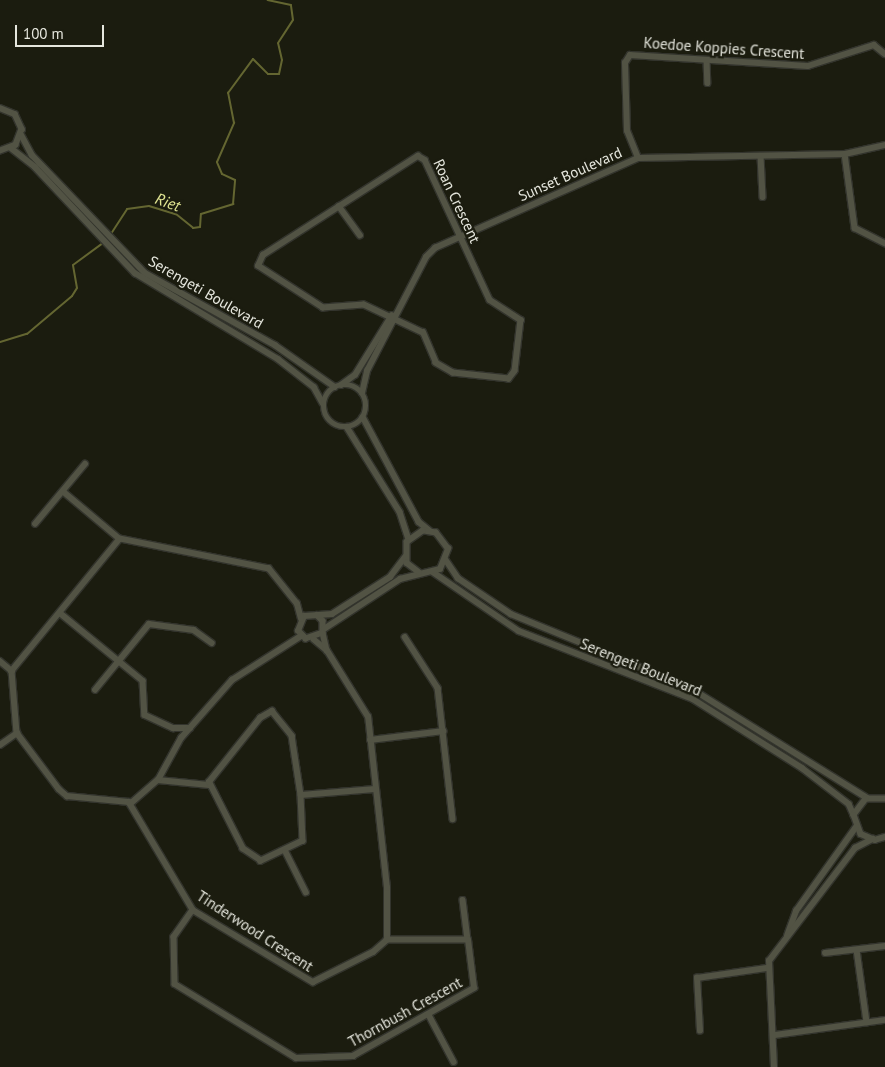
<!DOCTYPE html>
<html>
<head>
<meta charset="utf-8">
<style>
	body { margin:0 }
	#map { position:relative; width:885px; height:1067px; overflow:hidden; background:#1b1c0f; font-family:"PT Sans",sans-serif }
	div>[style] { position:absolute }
	.stream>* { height:2px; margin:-1px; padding:0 1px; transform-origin:1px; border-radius:1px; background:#646631 }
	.roads { filter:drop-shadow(1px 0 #33342d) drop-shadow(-1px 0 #33342d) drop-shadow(0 1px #33342d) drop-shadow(0 -1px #33342d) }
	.minor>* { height:5.5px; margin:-2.75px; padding:0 2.75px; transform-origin:2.75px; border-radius:2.75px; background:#525344 }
	.minor>.ring { margin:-2.75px; padding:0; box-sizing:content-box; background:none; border:5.5px solid #525344; border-radius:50% }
	span { translate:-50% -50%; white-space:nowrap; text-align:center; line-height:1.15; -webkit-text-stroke:4.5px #1b1c0f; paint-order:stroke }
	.street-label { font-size:15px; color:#e5e6dd }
	.water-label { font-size:16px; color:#e0e492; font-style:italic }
	.scale { position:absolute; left:15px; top:25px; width:89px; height:22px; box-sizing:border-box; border:2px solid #e5e6dd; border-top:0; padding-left:6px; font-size:15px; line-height:18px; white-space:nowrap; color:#e5e6dd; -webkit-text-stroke:4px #1b1c0f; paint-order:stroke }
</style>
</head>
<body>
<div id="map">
	<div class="stream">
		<div style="left:0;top:342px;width:28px;rotate:-17deg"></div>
		<div style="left:27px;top:334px;width:59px;rotate:-40.2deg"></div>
		<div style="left:72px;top:296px;width:9px;rotate:-58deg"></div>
		<div style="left:77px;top:288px;width:23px;rotate:-100deg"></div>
		<div style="left:73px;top:265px;width:42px;rotate:-36.3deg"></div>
		<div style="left:107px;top:240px;width:37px;rotate:-57deg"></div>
		<div style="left:127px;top:209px;width:22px;rotate:-8deg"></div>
		<div style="left:149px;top:206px;width:28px;rotate:17deg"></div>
		<div style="left:176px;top:214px;width:22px;rotate:39deg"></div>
		<div style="left:193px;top:228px;width:7px;rotate:-8deg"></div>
		<div style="left:200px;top:227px;width:13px;rotate:-86deg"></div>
		<div style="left:201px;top:214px;width:34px;rotate:-17deg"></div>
		<div style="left:233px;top:204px;width:24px;rotate:-85deg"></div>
		<div style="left:235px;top:180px;width:14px;rotate:-155deg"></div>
		<div style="left:222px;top:174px;width:13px;rotate:-113deg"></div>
		<div style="left:217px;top:162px;width:43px;rotate:-66.4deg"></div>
		<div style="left:234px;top:123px;width:31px;rotate:-101deg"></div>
		<div style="left:228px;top:93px;width:42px;rotate:-53.7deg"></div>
		<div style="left:253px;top:59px;width:21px;rotate:45deg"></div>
		<div style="left:268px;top:74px;width:11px"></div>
		<div style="left:279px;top:74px;width:14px;rotate:-78deg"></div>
		<div style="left:282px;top:60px;width:17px;rotate:-103deg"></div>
		<div style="left:278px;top:43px;width:27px;rotate:-57deg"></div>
		<div style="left:293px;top:20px;width:15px;rotate:-98deg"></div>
		<div style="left:291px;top:5px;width:24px;rotate:-168deg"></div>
	</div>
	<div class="roads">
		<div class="minor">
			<div style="left:707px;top:60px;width:23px;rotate:88deg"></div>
			<div style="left:0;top:108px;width:16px;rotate:22deg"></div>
			<div style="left:15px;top:114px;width:17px;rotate:65deg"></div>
			<div style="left:22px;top:129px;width:17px;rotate:111deg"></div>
			<div style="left:16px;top:145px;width:17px;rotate:159deg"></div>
			<div style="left:21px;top:134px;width:24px;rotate:62deg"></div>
			<div style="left:32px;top:155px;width:163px;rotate:46.2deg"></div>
			<div style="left:145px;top:273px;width:149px;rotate:29deg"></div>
			<div style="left:275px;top:345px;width:73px;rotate:35deg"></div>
			<div style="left:11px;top:148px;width:31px;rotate:38deg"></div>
			<div style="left:35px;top:167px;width:146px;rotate:46.7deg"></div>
			<div style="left:135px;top:273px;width:167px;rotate:31deg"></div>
			<div style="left:278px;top:359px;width:46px;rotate:37.9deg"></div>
			<div style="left:314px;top:387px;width:18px;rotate:61deg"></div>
			<div style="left:845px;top:154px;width:75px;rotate:82.3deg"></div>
			<div style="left:855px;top:228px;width:34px;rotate:27deg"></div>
			<div style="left:418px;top:156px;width:8px;rotate:30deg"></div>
			<div style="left:425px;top:160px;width:154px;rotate:65.1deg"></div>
			<div style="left:490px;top:300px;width:37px;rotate:33deg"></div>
			<div style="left:521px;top:320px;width:51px;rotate:96.7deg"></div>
			<div style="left:515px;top:371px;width:10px;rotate:127deg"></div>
			<div style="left:509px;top:379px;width:56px;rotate:-173.9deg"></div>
			<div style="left:453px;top:373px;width:20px;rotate:-150deg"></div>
			<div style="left:436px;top:363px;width:33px;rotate:-113deg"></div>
			<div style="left:423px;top:333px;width:65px;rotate:-154.6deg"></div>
			<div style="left:364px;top:305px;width:41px;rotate:175.8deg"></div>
			<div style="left:323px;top:308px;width:77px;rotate:-147.1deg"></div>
			<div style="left:258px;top:266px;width:12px;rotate:-66deg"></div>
			<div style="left:263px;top:255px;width:184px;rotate:-32.6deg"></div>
			<div style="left:761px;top:156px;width:41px;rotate:87.2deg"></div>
			<div style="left:638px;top:158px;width:29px;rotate:-112deg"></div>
			<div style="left:627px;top:131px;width:68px;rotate:-91.7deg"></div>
			<div style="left:625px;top:63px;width:9px;rotate:-58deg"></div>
			<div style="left:630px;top:55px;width:178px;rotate:3.5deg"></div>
			<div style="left:808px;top:66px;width:69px;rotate:-17.7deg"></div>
			<div style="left:874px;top:45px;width:14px;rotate:39deg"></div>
			<div style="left:339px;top:206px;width:36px;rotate:54deg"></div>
			<div class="ring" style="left:324px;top:385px;width:36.5px;height:36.5px"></div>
			<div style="left:341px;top:385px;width:17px;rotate:-36deg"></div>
			<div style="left:355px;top:375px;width:70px;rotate:-58.3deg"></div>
			<div style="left:362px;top:393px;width:23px;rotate:-77deg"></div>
			<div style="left:367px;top:371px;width:128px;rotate:-62.6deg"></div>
			<div style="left:426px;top:257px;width:13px;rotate:-45deg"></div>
			<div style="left:435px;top:248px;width:222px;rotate:-23.9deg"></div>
			<div style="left:638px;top:158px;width:207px;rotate:-1.1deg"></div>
			<div style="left:845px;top:154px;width:41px;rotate:-12.7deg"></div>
			<div style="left:363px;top:417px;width:119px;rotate:61.9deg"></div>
			<div style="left:419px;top:522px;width:13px;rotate:39deg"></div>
			<div style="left:347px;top:427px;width:100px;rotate:58.1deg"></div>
			<div style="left:400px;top:512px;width:29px;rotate:72deg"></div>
			<div style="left:64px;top:492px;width:73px;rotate:40deg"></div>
			<div style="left:35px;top:524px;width:78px;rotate:-50.2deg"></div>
			<div style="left:446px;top:560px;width:22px;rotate:56deg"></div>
			<div style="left:458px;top:578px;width:64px;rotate:34.2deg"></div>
			<div style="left:511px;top:614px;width:192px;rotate:22.3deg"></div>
			<div style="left:689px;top:687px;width:210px;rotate:31.9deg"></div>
			<div style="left:433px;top:572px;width:104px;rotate:34.5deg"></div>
			<div style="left:519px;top:631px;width:187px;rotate:21.3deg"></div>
			<div style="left:693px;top:699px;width:129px;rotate:32.3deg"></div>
			<div style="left:802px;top:768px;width:59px;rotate:37.5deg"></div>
			<div style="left:849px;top:804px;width:12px;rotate:66deg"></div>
			<div style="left:60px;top:613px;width:107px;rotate:39.3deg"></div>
			<div style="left:143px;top:681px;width:34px;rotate:87deg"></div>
			<div style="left:145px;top:715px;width:31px;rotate:25deg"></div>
			<div style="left:173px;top:728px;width:17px"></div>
			<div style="left:317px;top:615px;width:8px;rotate:45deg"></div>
			<div style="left:323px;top:621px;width:12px;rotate:90deg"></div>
			<div style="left:323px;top:633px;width:18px;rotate:161deg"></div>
			<div style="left:306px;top:639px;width:11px;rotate:-135deg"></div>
			<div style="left:298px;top:631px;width:16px;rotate:-68deg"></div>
			<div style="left:304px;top:616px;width:28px;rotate:-4deg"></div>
			<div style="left:332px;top:614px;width:69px;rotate:-32.5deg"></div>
			<div style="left:390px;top:577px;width:25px;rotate:-53deg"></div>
			<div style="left:301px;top:619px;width:16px;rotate:-105deg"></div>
			<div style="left:297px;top:604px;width:45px;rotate:-128.7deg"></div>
			<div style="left:269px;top:569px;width:152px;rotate:-168.6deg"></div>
			<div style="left:120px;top:539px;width:171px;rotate:129.3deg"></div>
			<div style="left:12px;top:671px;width:62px;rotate:85.4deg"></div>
			<div style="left:17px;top:733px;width:70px;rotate:53.1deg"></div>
			<div style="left:59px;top:789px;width:11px;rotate:41deg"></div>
			<div style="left:67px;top:796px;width:62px;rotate:5.5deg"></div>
			<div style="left:129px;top:802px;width:126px;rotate:59.3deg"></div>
			<div style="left:193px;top:910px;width:140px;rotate:31deg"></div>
			<div style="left:313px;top:982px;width:67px;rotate:-26.6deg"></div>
			<div style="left:373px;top:952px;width:18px;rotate:-41deg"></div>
			<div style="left:387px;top:940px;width:52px;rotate:-90deg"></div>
			<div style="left:387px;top:888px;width:172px;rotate:-96.3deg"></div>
			<div style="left:368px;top:717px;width:78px;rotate:-121.8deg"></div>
			<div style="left:327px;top:651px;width:17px;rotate:-140deg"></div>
			<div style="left:324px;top:629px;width:91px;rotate:-33.3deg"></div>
			<div style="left:400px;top:579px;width:41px;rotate:-14deg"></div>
			<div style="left:440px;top:569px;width:22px;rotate:-68deg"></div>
			<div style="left:448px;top:549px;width:20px;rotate:-127deg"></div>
			<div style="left:436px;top:533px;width:13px;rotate:-171deg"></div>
			<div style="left:423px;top:531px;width:19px;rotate:145deg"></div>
			<div style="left:407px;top:542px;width:21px;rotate:90deg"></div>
			<div style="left:407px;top:563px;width:15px;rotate:37deg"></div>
			<div style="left:323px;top:633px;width:18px;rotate:77deg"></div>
			<div style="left:405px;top:637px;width:61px;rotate:57.1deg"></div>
			<div style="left:438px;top:688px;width:132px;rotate:83.5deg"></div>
			<div style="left:0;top:661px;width:16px;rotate:40deg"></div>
			<div style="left:95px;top:690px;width:85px;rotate:-50.7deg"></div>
			<div style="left:149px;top:624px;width:45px;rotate:7.6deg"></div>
			<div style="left:194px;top:630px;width:22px;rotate:36deg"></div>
			<div style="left:370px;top:740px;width:74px;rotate:-7deg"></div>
			<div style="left:0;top:745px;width:21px;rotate:-35deg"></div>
			<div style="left:158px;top:780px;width:51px;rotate:5.6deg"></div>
			<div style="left:301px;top:795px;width:46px;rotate:87.5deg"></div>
			<div style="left:303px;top:841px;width:47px;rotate:154.5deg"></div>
			<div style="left:261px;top:861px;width:22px;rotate:-146deg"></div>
			<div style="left:243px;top:849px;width:75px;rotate:-116.9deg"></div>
			<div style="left:209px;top:782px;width:82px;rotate:-51.4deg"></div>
			<div style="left:260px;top:718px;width:14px;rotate:-30deg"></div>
			<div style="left:272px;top:711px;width:32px;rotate:51deg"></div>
			<div style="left:292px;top:736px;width:60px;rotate:81.3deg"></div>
			<div style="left:301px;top:795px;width:74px;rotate:-4.6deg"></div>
			<div style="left:885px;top:799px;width:19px;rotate:180deg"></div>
			<div style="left:866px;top:799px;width:20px;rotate:127deg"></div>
			<div style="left:854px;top:815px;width:20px;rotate:70deg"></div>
			<div style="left:861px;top:834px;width:15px;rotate:23deg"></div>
			<div style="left:875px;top:840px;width:10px;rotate:-17deg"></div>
			<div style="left:130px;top:804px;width:37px;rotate:-41deg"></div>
			<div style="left:158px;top:780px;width:48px;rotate:-61.3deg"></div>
			<div style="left:181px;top:738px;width:77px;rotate:-48.7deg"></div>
			<div style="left:232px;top:680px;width:82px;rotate:-32.5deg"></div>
			<div style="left:286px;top:852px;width:45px;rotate:63.4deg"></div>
			<div style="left:463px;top:900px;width:40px;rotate:82.9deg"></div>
			<div style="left:193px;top:910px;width:33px;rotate:125deg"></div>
			<div style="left:174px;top:937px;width:47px;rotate:88.8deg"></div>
			<div style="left:175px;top:984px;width:142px;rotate:31.4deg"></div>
			<div style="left:296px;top:1058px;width:57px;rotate:-2deg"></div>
			<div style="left:353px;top:1056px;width:139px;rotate:-29.3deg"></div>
			<div style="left:474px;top:988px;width:48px;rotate:-97.1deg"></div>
			<div style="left:468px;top:940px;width:81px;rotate:180deg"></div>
			<div style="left:787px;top:936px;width:27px;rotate:-70deg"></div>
			<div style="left:796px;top:911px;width:103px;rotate:-54.5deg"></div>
			<div style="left:857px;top:950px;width:73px;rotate:82.1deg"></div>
			<div style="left:825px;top:953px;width:60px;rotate:-6.7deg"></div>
			<div style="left:429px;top:1015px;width:53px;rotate:62deg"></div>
			<div style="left:700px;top:1031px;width:53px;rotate:-93.2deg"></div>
			<div style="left:697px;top:978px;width:70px;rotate:-8.2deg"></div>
			<div style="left:775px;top:1035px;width:111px;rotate:-7.8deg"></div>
			<div style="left:774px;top:1067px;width:106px;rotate:-92.7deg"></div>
			<div style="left:769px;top:961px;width:142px;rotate:-52.7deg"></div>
			<div style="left:855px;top:848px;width:20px;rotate:-27deg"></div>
		</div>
	</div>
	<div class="street-label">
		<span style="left:724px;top:48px;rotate:4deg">Koedoe Koppies Crescent</span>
		<span style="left:570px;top:174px;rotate:-24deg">Sunset Boulevard</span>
		<span style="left:457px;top:201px;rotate:65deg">Roan Crescent</span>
		<span style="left:206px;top:292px;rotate:30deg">Serengeti Boulevard</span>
		<span style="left:641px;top:667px;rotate:22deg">Serengeti Boulevard</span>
		<span style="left:255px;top:931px;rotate:33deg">Tinderwood Crescent</span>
		<span style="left:405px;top:1012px;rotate:-29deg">Thornbush Crescent</span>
	</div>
	<div class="water-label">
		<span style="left:168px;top:202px;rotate:20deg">Riet</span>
	</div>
	<div class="scale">100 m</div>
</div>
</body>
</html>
